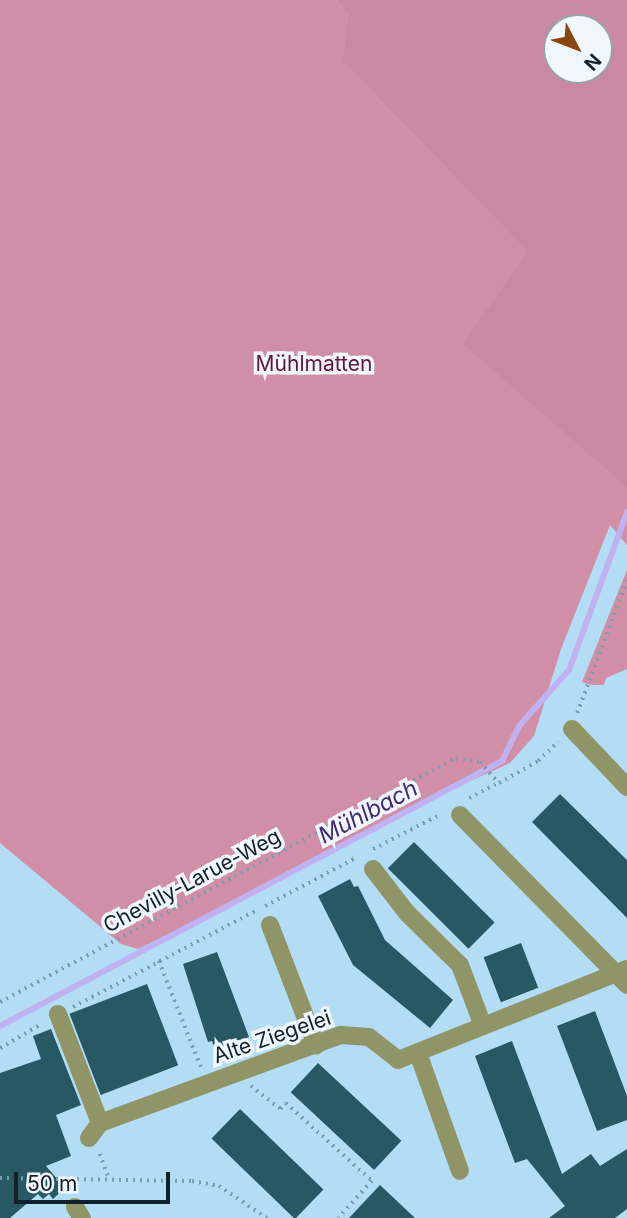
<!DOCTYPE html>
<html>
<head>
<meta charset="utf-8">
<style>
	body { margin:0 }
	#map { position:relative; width:627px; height:1218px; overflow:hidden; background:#b3ddf5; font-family:Inter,sans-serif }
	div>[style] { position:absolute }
	.green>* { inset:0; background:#d08ea7 }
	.forest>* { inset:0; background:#cb88a2 }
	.stream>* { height:6px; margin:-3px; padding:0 3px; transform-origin:3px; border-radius:3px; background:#c0b2f1 }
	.building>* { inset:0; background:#275863; transform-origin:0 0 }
	.path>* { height:3.5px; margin-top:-1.75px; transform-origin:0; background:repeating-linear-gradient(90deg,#7b9bae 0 2px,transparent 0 7px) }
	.minor>* { height:18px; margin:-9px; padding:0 9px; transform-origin:9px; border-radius:9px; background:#8f9566 }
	span { translate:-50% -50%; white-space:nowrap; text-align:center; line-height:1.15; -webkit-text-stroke:7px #f0f8fd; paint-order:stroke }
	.park-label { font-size:21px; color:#63143c }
	.street-label { font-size:21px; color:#112029 }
	.water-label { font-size:23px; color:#422b73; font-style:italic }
	.north { position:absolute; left:543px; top:14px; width:70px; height:70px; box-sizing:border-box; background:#f0f8fd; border:2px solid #97a2a8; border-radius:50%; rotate:132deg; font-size:19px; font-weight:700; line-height:28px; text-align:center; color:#112029 }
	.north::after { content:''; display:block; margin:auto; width:24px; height:32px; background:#884711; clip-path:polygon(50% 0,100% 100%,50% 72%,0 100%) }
	.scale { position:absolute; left:14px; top:1172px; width:156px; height:32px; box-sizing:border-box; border:4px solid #112029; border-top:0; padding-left:9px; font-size:21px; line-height:24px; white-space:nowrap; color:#112029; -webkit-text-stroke:5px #f0f8fd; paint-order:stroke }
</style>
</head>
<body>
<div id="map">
	<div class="green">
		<div style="clip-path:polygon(evenodd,0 0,627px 0,627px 545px,610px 525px,561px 649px,534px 736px,510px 763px,389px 818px,345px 847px,138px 949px,121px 944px,0 843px,0 0,557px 28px,599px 28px,599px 70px,557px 70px,557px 28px)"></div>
		<div style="clip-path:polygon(627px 570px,627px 669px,606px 678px,604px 685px,591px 685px,582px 682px)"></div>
	</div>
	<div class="forest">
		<div style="clip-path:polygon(evenodd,338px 0,627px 0,627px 487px,463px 344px,528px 251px,343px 61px,349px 14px,338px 0,557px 28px,599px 28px,599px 70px,557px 70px,557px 28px)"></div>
	</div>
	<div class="stream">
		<div style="left:0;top:1026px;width:568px;rotate:-27.83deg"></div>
		<div style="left:502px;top:761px;width:39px;rotate:-64deg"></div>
		<div style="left:519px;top:726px;width:75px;rotate:-48.2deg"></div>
		<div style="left:569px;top:670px;width:168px;rotate:-69.8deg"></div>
	</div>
	<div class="building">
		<div style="clip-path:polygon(560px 794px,627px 860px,627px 918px,532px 822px)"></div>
		<div style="left:414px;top:842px;width:114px;height:37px;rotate:45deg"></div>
		<div style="clip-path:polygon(350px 879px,354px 887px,358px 886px,385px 940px,453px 1000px,430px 1028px,353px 965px,318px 896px)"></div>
		<div style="left:521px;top:943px;width:48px;height:40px;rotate:69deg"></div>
		<div style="clip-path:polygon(217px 952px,249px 1037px,215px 1050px,212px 1041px,208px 1042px,183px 964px)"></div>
		<div style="left:147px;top:984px;width:87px;height:83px;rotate:69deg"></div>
		<div style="clip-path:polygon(595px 1011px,627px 1096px,627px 1120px,597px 1131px,557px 1026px)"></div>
		<div style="clip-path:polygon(51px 1029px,81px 1105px,56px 1115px,71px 1156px,46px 1166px,65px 1188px,53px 1199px,49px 1194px,43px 1199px,38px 1194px,10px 1218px,0 1218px,0 1073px,41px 1059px,33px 1036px)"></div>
		<div style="clip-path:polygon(512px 1041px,562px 1174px,591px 1154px,600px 1166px,627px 1149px,627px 1209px,615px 1218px,549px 1218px,565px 1206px,527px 1159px,515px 1163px,475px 1056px)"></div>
		<div style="left:318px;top:1063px;width:114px;height:40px;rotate:43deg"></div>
		<div style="left:240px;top:1109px;width:116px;height:41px;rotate:44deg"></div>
		<div style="clip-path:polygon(380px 1185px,415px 1218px,349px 1218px)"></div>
	</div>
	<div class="path">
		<div style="left:577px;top:713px;width:142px;rotate:-69.4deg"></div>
		<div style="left:469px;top:798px;width:34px;rotate:-27deg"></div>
		<div style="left:373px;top:849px;width:76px;rotate:-27.2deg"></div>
		<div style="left:265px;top:906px;width:104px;rotate:-28deg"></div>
		<div style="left:159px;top:961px;width:114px;rotate:68.4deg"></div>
		<div style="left:0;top:1002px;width:517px;rotate:-28.15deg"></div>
		<div style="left:456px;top:758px;width:24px;rotate:9deg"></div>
		<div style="left:480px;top:762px;width:28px;rotate:48deg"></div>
		<div style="left:499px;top:783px;width:45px;rotate:-29.4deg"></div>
		<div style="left:538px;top:761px;width:28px;rotate:-44deg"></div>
		<div style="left:73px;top:1007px;width:206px;rotate:-27.8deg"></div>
		<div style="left:0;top:1048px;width:48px;rotate:-30.3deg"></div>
		<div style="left:251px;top:1086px;width:37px;rotate:38deg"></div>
		<div style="left:280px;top:1109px;width:8px;rotate:-45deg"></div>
		<div style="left:286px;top:1103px;width:116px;rotate:42.2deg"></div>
		<div style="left:372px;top:1181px;width:50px;rotate:131.7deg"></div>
		<div style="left:100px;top:1154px;width:27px;rotate:70deg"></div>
		<div style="left:0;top:1178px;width:192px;rotate:0.9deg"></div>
		<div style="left:192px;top:1181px;width:27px;rotate:10deg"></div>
		<div style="left:219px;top:1186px;width:58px;rotate:33.7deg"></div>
		<div style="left:61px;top:1178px;width:16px;rotate:55deg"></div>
	</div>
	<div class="minor">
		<div style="left:572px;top:729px;width:80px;rotate:46.5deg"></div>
		<div style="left:460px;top:815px;width:238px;rotate:45.5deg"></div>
		<div style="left:373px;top:869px;width:56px;rotate:52.3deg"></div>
		<div style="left:407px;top:913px;width:74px;rotate:44.5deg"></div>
		<div style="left:460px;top:965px;width:65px;rotate:69.3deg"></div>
		<div style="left:270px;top:925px;width:129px;rotate:69deg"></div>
		<div style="left:58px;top:1014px;width:117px;rotate:68.9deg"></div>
		<div style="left:418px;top:1053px;width:125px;rotate:70.4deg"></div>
		<div style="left:89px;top:1138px;width:19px;rotate:-54deg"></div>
		<div style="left:100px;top:1123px;width:257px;rotate:-20.1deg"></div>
		<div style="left:341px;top:1035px;width:28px;rotate:4deg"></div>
		<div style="left:369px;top:1037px;width:37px;rotate:38deg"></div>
		<div style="left:398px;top:1060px;width:246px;rotate:-21.7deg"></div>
		<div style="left:75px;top:1207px;width:13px;rotate:58deg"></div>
	</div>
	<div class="park-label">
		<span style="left:314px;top:364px">Mühlmatten</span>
	</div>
	<div class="street-label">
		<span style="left:192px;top:881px;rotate:-28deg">Chevilly-Larue-Weg</span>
		<span style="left:272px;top:1037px;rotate:-19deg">Alte Ziegelei</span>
	</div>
	<div class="water-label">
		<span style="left:368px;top:812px;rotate:-28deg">Mühlbach</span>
	</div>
	<div class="north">N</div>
	<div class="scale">50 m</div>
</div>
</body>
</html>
